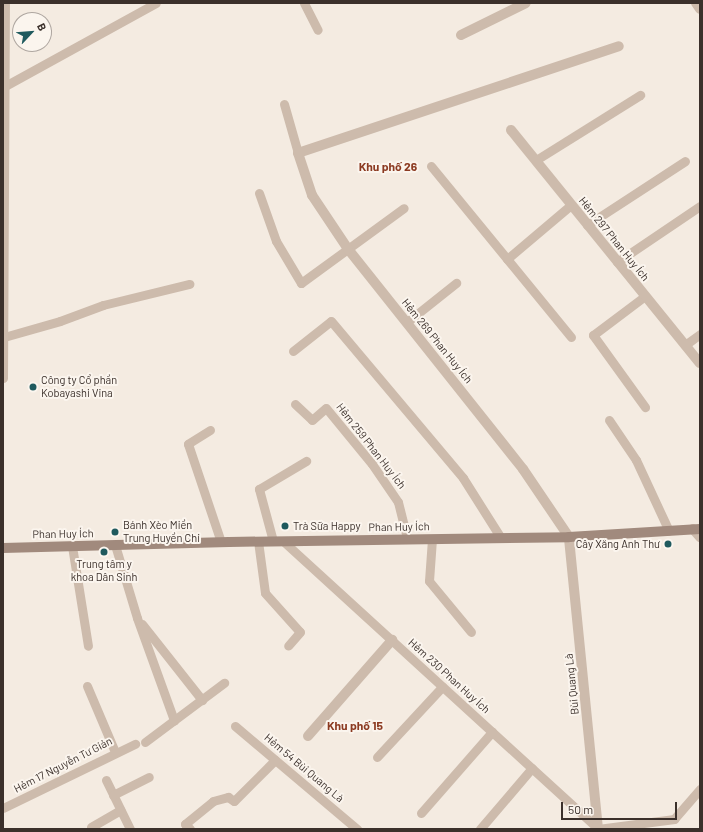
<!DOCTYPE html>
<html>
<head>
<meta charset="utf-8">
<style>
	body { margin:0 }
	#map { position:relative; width:703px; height:832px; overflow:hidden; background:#f4ebe1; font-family:Barlow,sans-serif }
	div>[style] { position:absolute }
	.lane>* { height:9px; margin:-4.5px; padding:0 4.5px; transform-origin:4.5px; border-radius:4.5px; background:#cdbbac }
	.street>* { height:10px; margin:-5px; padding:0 5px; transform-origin:5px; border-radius:5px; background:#cdbbac }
	.secondary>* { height:10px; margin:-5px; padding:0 5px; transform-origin:5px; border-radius:5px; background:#a18a7d }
	.dots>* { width:11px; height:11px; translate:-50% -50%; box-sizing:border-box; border:2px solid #fbf5ee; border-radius:50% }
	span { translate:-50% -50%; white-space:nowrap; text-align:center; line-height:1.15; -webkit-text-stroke:4px #fbf5ee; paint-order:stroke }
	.street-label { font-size:11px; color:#3b302b }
	.poi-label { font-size:11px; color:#3b302b }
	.left { translate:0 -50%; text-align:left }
	.right { translate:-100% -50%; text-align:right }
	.neighbourhood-label { font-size:12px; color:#8c3b22; font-weight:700 }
	.frame { position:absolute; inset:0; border:4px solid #3b302b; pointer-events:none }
	.north { position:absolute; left:12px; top:12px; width:40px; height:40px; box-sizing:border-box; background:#fbf5ee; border:1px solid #aea6a0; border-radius:50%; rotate:64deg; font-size:11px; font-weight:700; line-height:16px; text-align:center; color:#3b302b }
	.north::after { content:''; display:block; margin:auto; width:14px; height:18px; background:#1f5a5e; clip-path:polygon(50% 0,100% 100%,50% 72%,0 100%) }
	.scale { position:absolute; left:561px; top:802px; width:116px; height:18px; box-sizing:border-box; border:2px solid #3b302b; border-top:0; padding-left:5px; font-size:12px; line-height:14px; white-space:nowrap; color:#3b302b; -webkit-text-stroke:3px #fbf5ee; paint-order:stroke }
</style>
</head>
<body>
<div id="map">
	<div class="lane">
		<div style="left:304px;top:3px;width:30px;rotate:63deg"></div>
		<div style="left:5px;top:86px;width:172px;rotate:-28.8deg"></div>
		<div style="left:284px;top:104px;width:51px;rotate:74.1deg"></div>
		<div style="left:536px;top:160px;width:123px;rotate:-32deg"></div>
		<div style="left:431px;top:166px;width:221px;rotate:50.7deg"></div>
		<div style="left:259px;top:193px;width:51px;rotate:70.5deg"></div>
		<div style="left:276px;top:241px;width:49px;rotate:59.2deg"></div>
		<div style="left:301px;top:283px;width:127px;rotate:-36.1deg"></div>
		<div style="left:587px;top:225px;width:117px;rotate:-33.1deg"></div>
		<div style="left:507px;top:259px;width:84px;rotate:-40.2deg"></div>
		<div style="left:617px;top:262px;width:100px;rotate:-34deg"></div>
		<div style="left:645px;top:296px;width:65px;rotate:143.1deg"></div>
		<div style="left:593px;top:335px;width:89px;rotate:54.2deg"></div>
		<div style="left:407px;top:322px;width:63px;rotate:-38.5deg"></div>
		<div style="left:4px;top:337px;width:58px;rotate:-15.9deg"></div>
		<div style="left:60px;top:321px;width:46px;rotate:-20.4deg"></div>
		<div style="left:103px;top:305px;width:89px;rotate:-13.7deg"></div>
		<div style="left:685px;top:345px;width:19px;rotate:-36deg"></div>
		<div style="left:293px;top:351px;width:48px;rotate:-38.3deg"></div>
		<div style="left:331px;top:321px;width:205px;rotate:49.9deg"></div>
		<div style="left:463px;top:478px;width:71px;rotate:57.7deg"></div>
		<div style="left:3px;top:378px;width:375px;rotate:-89.7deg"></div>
		<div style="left:295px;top:404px;width:23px;rotate:43deg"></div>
		<div style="left:312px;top:420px;width:18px;rotate:-41deg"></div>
		<div style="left:326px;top:408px;width:72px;rotate:50.6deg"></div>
		<div style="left:372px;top:464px;width:46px;rotate:55.6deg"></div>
		<div style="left:398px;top:502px;width:38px;rotate:76deg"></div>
		<div style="left:609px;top:420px;width:48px;rotate:56deg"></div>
		<div style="left:636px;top:460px;width:78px;rotate:65.1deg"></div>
		<div style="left:210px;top:430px;width:26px;rotate:148deg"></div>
		<div style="left:188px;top:444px;width:103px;rotate:71.4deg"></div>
		<div style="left:432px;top:539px;width:42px;rotate:94.1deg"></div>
		<div style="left:429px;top:581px;width:66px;rotate:50.5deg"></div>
		<div style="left:258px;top:541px;width:52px;rotate:82.3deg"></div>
		<div style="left:265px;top:593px;width:52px;rotate:48.1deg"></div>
		<div style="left:300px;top:632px;width:18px;rotate:131deg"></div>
		<div style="left:273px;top:541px;width:54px;rotate:-105.1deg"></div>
		<div style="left:259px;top:489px;width:55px;rotate:-30.8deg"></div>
		<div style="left:283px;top:541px;width:427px;rotate:42.4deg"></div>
		<div style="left:598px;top:829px;width:77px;rotate:-7.5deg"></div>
		<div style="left:674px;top:819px;width:40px;rotate:-49deg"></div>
		<div style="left:115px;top:545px;width:76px;rotate:73.2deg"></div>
		<div style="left:137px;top:618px;width:109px;rotate:70.1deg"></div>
		<div style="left:72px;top:546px;width:101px;rotate:80.9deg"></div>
		<div style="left:142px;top:624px;width:97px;rotate:51.7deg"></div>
		<div style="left:87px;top:686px;width:72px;rotate:67deg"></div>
		<div style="left:235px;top:726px;width:160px;rotate:40.2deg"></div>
		<div style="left:145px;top:742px;width:99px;rotate:-36.8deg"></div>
		<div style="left:377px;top:757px;width:96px;rotate:-47.1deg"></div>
		<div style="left:106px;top:780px;width:55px;rotate:63.9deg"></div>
		<div style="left:113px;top:795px;width:40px;rotate:-26.6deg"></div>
		<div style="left:3px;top:808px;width:147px;rotate:-25.9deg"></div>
		<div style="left:421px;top:813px;width:108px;rotate:-48.8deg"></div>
		<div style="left:91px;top:827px;width:34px;rotate:-30deg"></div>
		<div style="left:190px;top:829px;width:7px;rotate:-135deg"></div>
		<div style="left:185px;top:824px;width:36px;rotate:-39deg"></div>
		<div style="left:213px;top:801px;width:16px;rotate:-15deg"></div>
		<div style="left:228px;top:797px;width:7px;rotate:34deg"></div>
		<div style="left:234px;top:801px;width:58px;rotate:-45deg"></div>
		<div style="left:480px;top:829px;width:80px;rotate:-49.6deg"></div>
	</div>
	<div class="street">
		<div style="left:696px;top:3px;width:7px;rotate:56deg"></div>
		<div style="left:461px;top:35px;width:72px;rotate:-26.2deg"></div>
		<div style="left:511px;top:130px;width:300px;rotate:51deg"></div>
		<div style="left:693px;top:529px;width:11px;rotate:49deg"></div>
		<div style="left:308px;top:736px;width:128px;rotate:-48.8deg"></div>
		<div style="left:598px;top:829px;width:293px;rotate:-95.7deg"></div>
		<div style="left:569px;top:537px;width:82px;rotate:-124.1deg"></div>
		<div style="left:523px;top:469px;width:281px;rotate:-128.5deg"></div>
		<div style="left:348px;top:249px;width:65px;rotate:-123.7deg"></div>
		<div style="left:312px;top:195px;width:44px;rotate:-108.4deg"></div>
		<div style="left:298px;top:153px;width:338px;rotate:-18.4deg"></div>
	</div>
	<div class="secondary">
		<div style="left:3px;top:548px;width:226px;rotate:-1.5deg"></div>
		<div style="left:229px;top:542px;width:340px;rotate:-0.8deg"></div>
		<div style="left:569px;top:537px;width:131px;rotate:-3.5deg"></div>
	</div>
	<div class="dots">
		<div style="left:33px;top:387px;background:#1f5a5e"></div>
		<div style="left:285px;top:526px;background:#1f5a5e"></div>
		<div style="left:115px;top:532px;background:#1f5a5e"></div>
		<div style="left:668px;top:544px;background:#1f5a5e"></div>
		<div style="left:104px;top:552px;background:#1f5a5e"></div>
	</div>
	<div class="street-label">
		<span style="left:614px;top:239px;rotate:51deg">Hẻm 297 Phan Huy Ích</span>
		<span style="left:437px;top:341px;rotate:51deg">Hẻm 269 Phan Huy Ích</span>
		<span style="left:371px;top:446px;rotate:52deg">Hẻm 259 Phan Huy Ích</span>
		<span style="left:399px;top:527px;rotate:-1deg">Phan Huy Ích</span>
		<span style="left:63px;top:534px;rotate:-1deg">Phan Huy Ích</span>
		<span style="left:449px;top:676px;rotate:42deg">Hẻm 230 Phan Huy Ích</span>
		<span style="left:572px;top:684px;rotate:-96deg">Bùi Quang Là</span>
		<span style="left:63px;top:765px;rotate:-27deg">Hẻm 17 Nguyễn Tư Giản</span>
		<span style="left:304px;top:768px;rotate:40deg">Hẻm 54 Bùi Quang Là</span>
	</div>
	<div class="poi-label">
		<span class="left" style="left:41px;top:387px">Công ty Cổ phần<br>Kobayashi Vina</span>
		<span class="left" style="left:123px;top:532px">Bánh Xèo Miền<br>Trung Huyền Chi</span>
		<span class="left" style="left:293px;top:526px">Trà Sữa Happy</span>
		<span class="right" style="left:660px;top:544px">Cây Xăng Anh Thư</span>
		<span style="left:104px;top:571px">Trung tâm y<br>khoa Dân Sinh</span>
	</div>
	<div class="neighbourhood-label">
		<span style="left:388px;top:167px">Khu phố 26</span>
		<span style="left:355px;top:726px">Khu phố 15</span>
	</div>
	<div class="frame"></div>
	<div class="north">B</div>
	<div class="scale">50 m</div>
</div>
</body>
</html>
